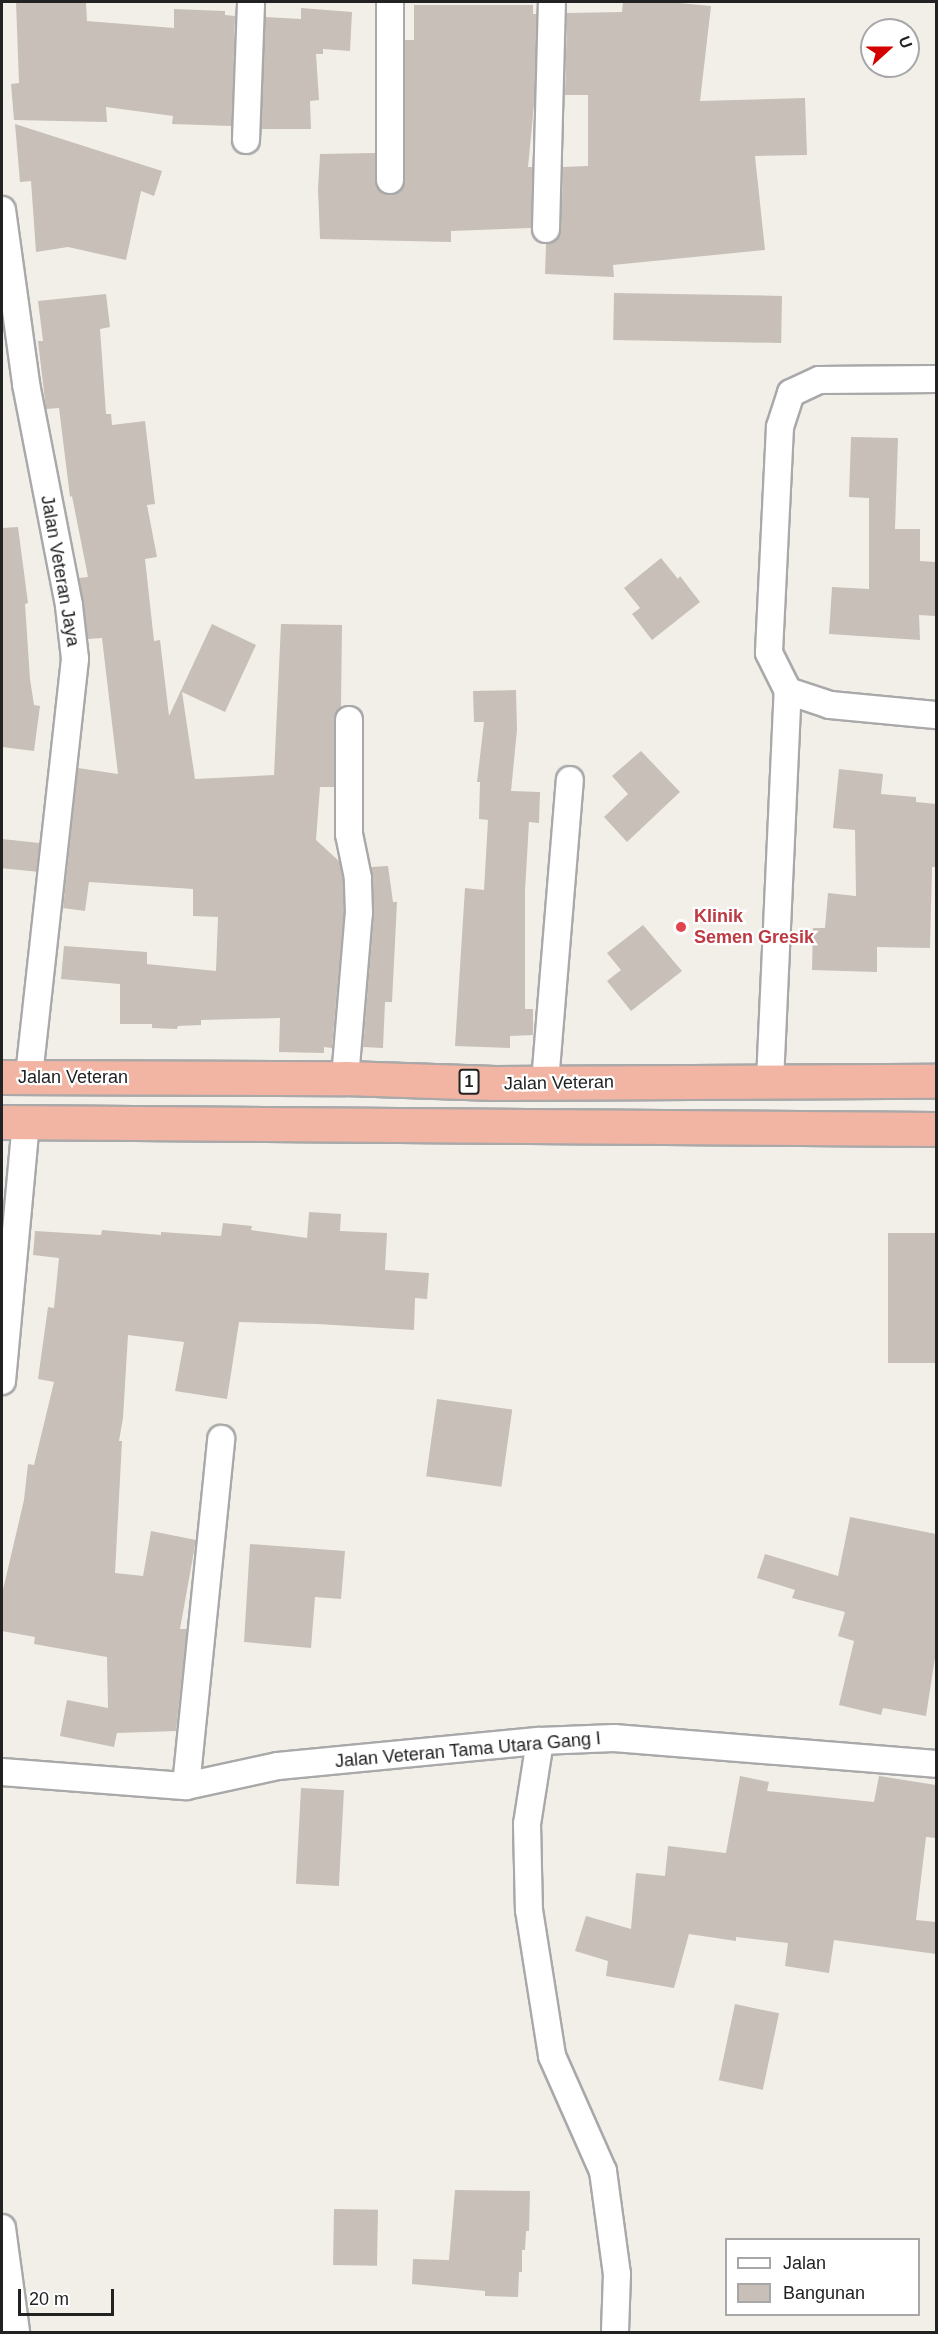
<!DOCTYPE html>
<html>
<head>
<meta charset="utf-8">
<style>
	body { margin:0 }
	#map { position:relative; width:938px; height:2334px; overflow:hidden; background:#f2efe9; font-family:Arial,sans-serif }
	div>[style] { position:absolute }
	.building>* { inset:0; background:#c7bfb8; transform-origin:0 0 }
	.roads { filter:drop-shadow(2px 0 #a9a9a9) drop-shadow(-2px 0 #a9a9a9) drop-shadow(0 2px #a9a9a9) drop-shadow(0 -2px #a9a9a9) }
	.minor>* { height:26px; margin:-13px; padding:0 13px; transform-origin:13px; border-radius:13px; background:#fff }
	.trunk>* { height:33px; margin:-16.5px; padding:0 16.5px; transform-origin:16.5px; border-radius:16.5px; background:#f2b4a3 }
	.dots>* { width:16px; height:16px; translate:-50% -50%; box-sizing:border-box; border:3px solid #fff; border-radius:50% }
	span { translate:-50% -50%; white-space:nowrap; text-align:center; line-height:1.15; -webkit-text-stroke:4.5px #fff; paint-order:stroke }
	.shield-label span { padding:2px 4px; background:#fff; border:2px solid; border-radius:4px; -webkit-text-stroke-width:0 }
	.shield-label { font-size:16px; color:#222; font-weight:700 }
	.street-label { font-size:18px; color:#222 }
	.health-label { font-size:18px; color:#be3a42; font-weight:700 }
	.left { translate:0 -50%; text-align:left }
	.frame { position:absolute; inset:0; border:3px solid #222; pointer-events:none }
	.legend { position:absolute; left:725px; top:2238px; width:195px; height:78px; box-sizing:border-box; background:#fff; border:2px solid #a7a7a7; margin:0; padding:8px 10px; list-style:none; font-size:18px; color:#222 }
	.legend li { display:flex; align-items:center; gap:12px; height:30px }
	.legend b { width:30px; border:2px solid #a7a7a7 }
	.north { position:absolute; left:860px; top:18px; width:60px; height:60px; box-sizing:border-box; background:#fff; border:2px solid #a7a7a7; border-radius:50%; rotate:69deg; font-size:16px; font-weight:700; line-height:24px; text-align:center; color:#222 }
	.north::after { content:''; display:block; margin:auto; width:21px; height:27px; background:#d40000; clip-path:polygon(50% 0,100% 100%,50% 72%,0 100%) }
	.scale { position:absolute; left:18px; top:2289px; width:96px; height:27px; box-sizing:border-box; border:3px solid #222; border-top:0; padding-left:8px; font-size:18px; line-height:21px; white-space:nowrap; color:#222; -webkit-text-stroke:4px #fff; paint-order:stroke }
</style>
</head>
<body>
<div id="map">
	<div class="building">
		<div style="clip-path:polygon(16px 2px,86px 2px,87px 21px,174px 28px,174px 9px,225px 11px,225px 15px,235px 16px,232px 126px,172px 124px,173px 116px,106px 107px,107px 122px,14px 120px,11px 84px,19px 83px)"></div>
		<div style="clip-path:polygon(623px 2px,668px 2px,711px 6px,700px 101px,805px 98px,807px 155px,755px 156px,765px 250px,613px 265px,614px 277px,545px 274px,546px 244px,554px 242px,561px 230px,563px 167px,588px 166px,588px 95px,565px 95px,567px 13px,622px 12px)"></div>
		<div style="clip-path:polygon(414px 5px,533px 5px,533px 14px,537px 14px,535px 95px,528px 167px,533px 167px,531px 228px,451px 231px,451px 242px,320px 239px,318px 189px,320px 154px,375px 153px,377px 188px,391px 195px,403px 187px,405px 40px,414px 40px)"></div>
		<div style="clip-path:polygon(301px 8px,352px 12px,350px 51px,323px 49px,323px 54px,316px 54px,319px 100px,310px 101px,311px 129px,261px 129px,265px 17px,301px 19px)"></div>
		<div style="clip-path:polygon(15px 124px,162px 171px,154px 196px,141px 191px,126px 260px,68px 247px,36px 252px,31px 181px,20px 182px)"></div>
		<div style="left:614px;top:293px;width:168px;height:47px;rotate:1deg"></div>
		<div style="clip-path:polygon(106px 294px,110px 327px,100px 329px,106px 414px,111px 414px,112px 425px,145px 421px,155px 504px,147px 505px,157px 557px,145px 559px,154px 641px,160px 640px,169px 716px,212px 624px,256px 645px,225px 712px,182px 692px,195px 779px,274px 775px,281px 624px,342px 625px,341px 708px,334px 720px,334px 787px,320px 787px,316px 840px,340px 862px,343px 880px,344px 913px,332px 1048px,324px 1047px,324px 1053px,279px 1052px,280px 1018px,201px 1020px,201px 1025px,178px 1026px,177px 1029px,152px 1028px,152px 1024px,120px 1024px,120px 984px,61px 979px,64px 946px,147px 952px,147px 964px,216px 971px,218px 917px,193px 916px,193px 889px,89px 882px,85px 911px,63px 908px,78px 768px,118px 774px,102px 638px,88px 639px,79px 578px,88px 577px,72px 496px,70px 497px,59px 408px,46px 409px,38px 341px,43px 341px,38px 301px)"></div>
		<div style="clip-path:polygon(851px 437px,898px 438px,895px 529px,920px 529px,920px 561px,936px 562px,936px 616px,919px 615px,920px 640px,829px 634px,832px 587px,869px 589px,869px 498px,849px 497px)"></div>
		<div style="clip-path:polygon(18px 527px,28px 603px,25px 604px,30px 679px,34px 705px,40px 706px,34px 751px,2px 747px,2px 528px)"></div>
		<div style="clip-path:polygon(661px 558px,678px 579px,680px 576px,700px 602px,652px 640px,632px 614px,640px 608px,624px 588px)"></div>
		<div style="clip-path:polygon(516px 690px,517px 730px,511px 791px,540px 792px,539px 823px,529px 822px,525px 891px,525px 1009px,533px 1009px,533px 1035px,510px 1036px,510px 1048px,455px 1046px,465px 888px,484px 890px,488px 820px,479px 819px,480px 782px,477px 782px,484px 722px,474px 722px,473px 691px)"></div>
		<div style="clip-path:polygon(641px 751px,680px 792px,627px 842px,604px 817px,628px 794px,612px 776px)"></div>
		<div style="clip-path:polygon(839px 769px,883px 774px,881px 794px,916px 797px,916px 802px,936px 804px,936px 867px,932px 867px,930px 948px,877px 947px,877px 972px,812px 970px,813px 928px,825px 928px,828px 893px,856px 896px,855px 830px,833px 828px)"></div>
		<div style="left:2px;top:839px;width:38px;height:29px;rotate:6deg"></div>
		<div style="clip-path:polygon(388px 866px,393px 902px,397px 902px,392px 1002px,385px 1002px,383px 1048px,363px 1047px,374px 914px,371px 867px)"></div>
		<div style="clip-path:polygon(643px 925px,682px 971px,631px 1011px,607px 981px,621px 970px,607px 953px)"></div>
		<div style="clip-path:polygon(309px 1212px,341px 1214px,340px 1231px,387px 1233px,385px 1270px,429px 1273px,427px 1299px,415px 1298px,414px 1330px,318px 1324px,239px 1322px,227px 1399px,175px 1391px,184px 1342px,128px 1335px,123px 1418px,119px 1441px,122px 1441px,115px 1573px,143px 1576px,151px 1531px,196px 1540px,180px 1629px,187px 1629px,176px 1731px,117px 1733px,114px 1747px,60px 1736px,67px 1700px,108px 1708px,107px 1657px,34px 1644px,35px 1637px,2px 1631px,2px 1594px,24px 1500px,28px 1464px,34px 1465px,54px 1382px,38px 1379px,48px 1307px,54px 1308px,59px 1258px,33px 1255px,35px 1231px,101px 1235px,102px 1230px,161px 1235px,161px 1232px,221px 1236px,223px 1223px,252px 1226px,251px 1230px,307px 1238px)"></div>
		<div style="left:888px;top:1233px;width:48px;height:130px"></div>
		<div style="left:437px;top:1399px;width:76px;height:78px;rotate:8deg"></div>
		<div style="clip-path:polygon(850px 1517px,936px 1534px,936px 1651px,926px 1716px,883px 1708px,881px 1715px,839px 1705px,854px 1641px,838px 1636px,845px 1612px,792px 1598px,795px 1590px,757px 1578px,765px 1554px,838px 1576px)"></div>
		<div style="clip-path:polygon(250px 1544px,345px 1551px,341px 1599px,315px 1597px,311px 1648px,244px 1642px)"></div>
		<div style="clip-path:polygon(740px 1776px,769px 1782px,767px 1791px,874px 1802px,879px 1776px,936px 1785px,936px 1838px,926px 1837px,916px 1920px,936px 1922px,936px 1954px,834px 1940px,829px 1973px,785px 1966px,788px 1943px,736px 1937px,736px 1941px,689px 1934px,674px 1988px,606px 1976px,608px 1961px,575px 1951px,586px 1916px,631px 1929px,636px 1873px,665px 1876px,668px 1846px,726px 1853px)"></div>
		<div style="left:301px;top:1788px;width:43px;height:96px;rotate:3deg"></div>
		<div style="left:735px;top:2004px;width:45px;height:78px;rotate:12deg"></div>
		<div style="clip-path:polygon(455px 2190px,530px 2191px,529px 2231px,526px 2231px,525px 2250px,522px 2250px,522px 2272px,519px 2272px,518px 2297px,485px 2296px,485px 2291px,412px 2284px,413px 2259px,449px 2260px)"></div>
		<div style="left:334px;top:2209px;width:44px;height:56px;rotate:1deg"></div>
	</div>
	<div class="roads">
		<div class="minor">
			<div style="left:246px;top:140px;width:138px;rotate:-87.9deg"></div>
			<div style="left:390px;top:180px;width:178px;rotate:-90deg"></div>
			<div style="left:2px;top:210px;width:176px;rotate:82.1deg"></div>
			<div style="left:26px;top:384px;width:226px;rotate:79deg"></div>
			<div style="left:69px;top:606px;width:53px;rotate:83.5deg"></div>
			<div style="left:75px;top:659px;width:421px;rotate:96.3deg"></div>
			<div style="left:546px;top:229px;width:227px;rotate:-88.5deg"></div>
			<div style="left:936px;top:379px;width:117px;rotate:179.5deg"></div>
			<div style="left:819px;top:380px;width:31px;rotate:155deg"></div>
			<div style="left:791px;top:393px;width:36px;rotate:108deg"></div>
			<div style="left:780px;top:427px;width:226px;rotate:92.8deg"></div>
			<div style="left:769px;top:653px;width:42px;rotate:63.4deg"></div>
			<div style="left:788px;top:691px;width:44px;rotate:18.4deg"></div>
			<div style="left:830px;top:705px;width:106px;rotate:5.4deg"></div>
			<div style="left:345px;top:1078px;width:166px;rotate:-85.2deg"></div>
			<div style="left:359px;top:913px;width:35px;rotate:-92deg"></div>
			<div style="left:358px;top:878px;width:45px;rotate:-101.6deg"></div>
			<div style="left:349px;top:834px;width:114px;rotate:-90deg"></div>
			<div style="left:770px;top:1081px;width:390px;rotate:-87.4deg"></div>
			<div style="left:545px;top:1082px;width:303px;rotate:-85.3deg"></div>
			<div style="left:2px;top:1381px;width:259px;rotate:-84.7deg"></div>
			<div style="left:540px;top:1741px;width:84px;rotate:98.9deg"></div>
			<div style="left:527px;top:1824px;width:86px;rotate:88.7deg"></div>
			<div style="left:529px;top:1910px;width:148px;rotate:81deg"></div>
			<div style="left:552px;top:2056px;width:126px;rotate:66.1deg"></div>
			<div style="left:603px;top:2171px;width:104px;rotate:82.3deg"></div>
			<div style="left:617px;top:2274px;width:58px;rotate:92deg"></div>
			<div style="left:2px;top:1772px;width:185px;rotate:4.4deg"></div>
			<div style="left:186px;top:1786px;width:94px;rotate:-12.3deg"></div>
			<div style="left:278px;top:1766px;width:263px;rotate:-5.5deg"></div>
			<div style="left:540px;top:1741px;width:74px;rotate:-2.3deg"></div>
			<div style="left:614px;top:1738px;width:323px;rotate:4.6deg"></div>
			<div style="left:186px;top:1786px;width:349px;rotate:-84.2deg"></div>
			<div style="left:2px;top:2228px;width:105px;rotate:82.3deg"></div>
		</div>
		<div class="trunk">
			<div style="left:2px;top:1077px;width:343px;rotate:0.2deg"></div>
			<div style="left:345px;top:1078px;width:150px;rotate:1.9deg"></div>
			<div style="left:495px;top:1083px;width:441px;rotate:-0.3deg"></div>
			<div style="left:2px;top:1122px;width:934px;rotate:0.43deg"></div>
		</div>
	</div>
	<div class="dots">
		<div style="left:681px;top:927px;background:#e0444e"></div>
	</div>
	<div class="shield-label">
		<span style="left:469px;top:1082px">1</span>
	</div>
	<div class="street-label">
		<span style="left:60px;top:571px;rotate:80deg">Jalan Veteran Jaya</span>
		<span style="left:73px;top:1077px">Jalan Veteran</span>
		<span style="left:559px;top:1083px;rotate:-1deg">Jalan Veteran</span>
		<span style="left:468px;top:1750px;rotate:-5deg">Jalan Veteran Tama Utara Gang I</span>
	</div>
	<div class="health-label">
		<span class="left" style="left:694px;top:927px">Klinik<br>Semen Gresik</span>
	</div>
	<div class="frame"></div>
	<ul class="legend">
	<li><b style="height:8px;background:#fff"></b>Jalan</li>
	<li><b style="height:16px;background:#c7bfb8"></b>Bangunan</li>
	</ul>
	<div class="north">U</div>
	<div class="scale">20 m</div>
</div>
</body>
</html>
